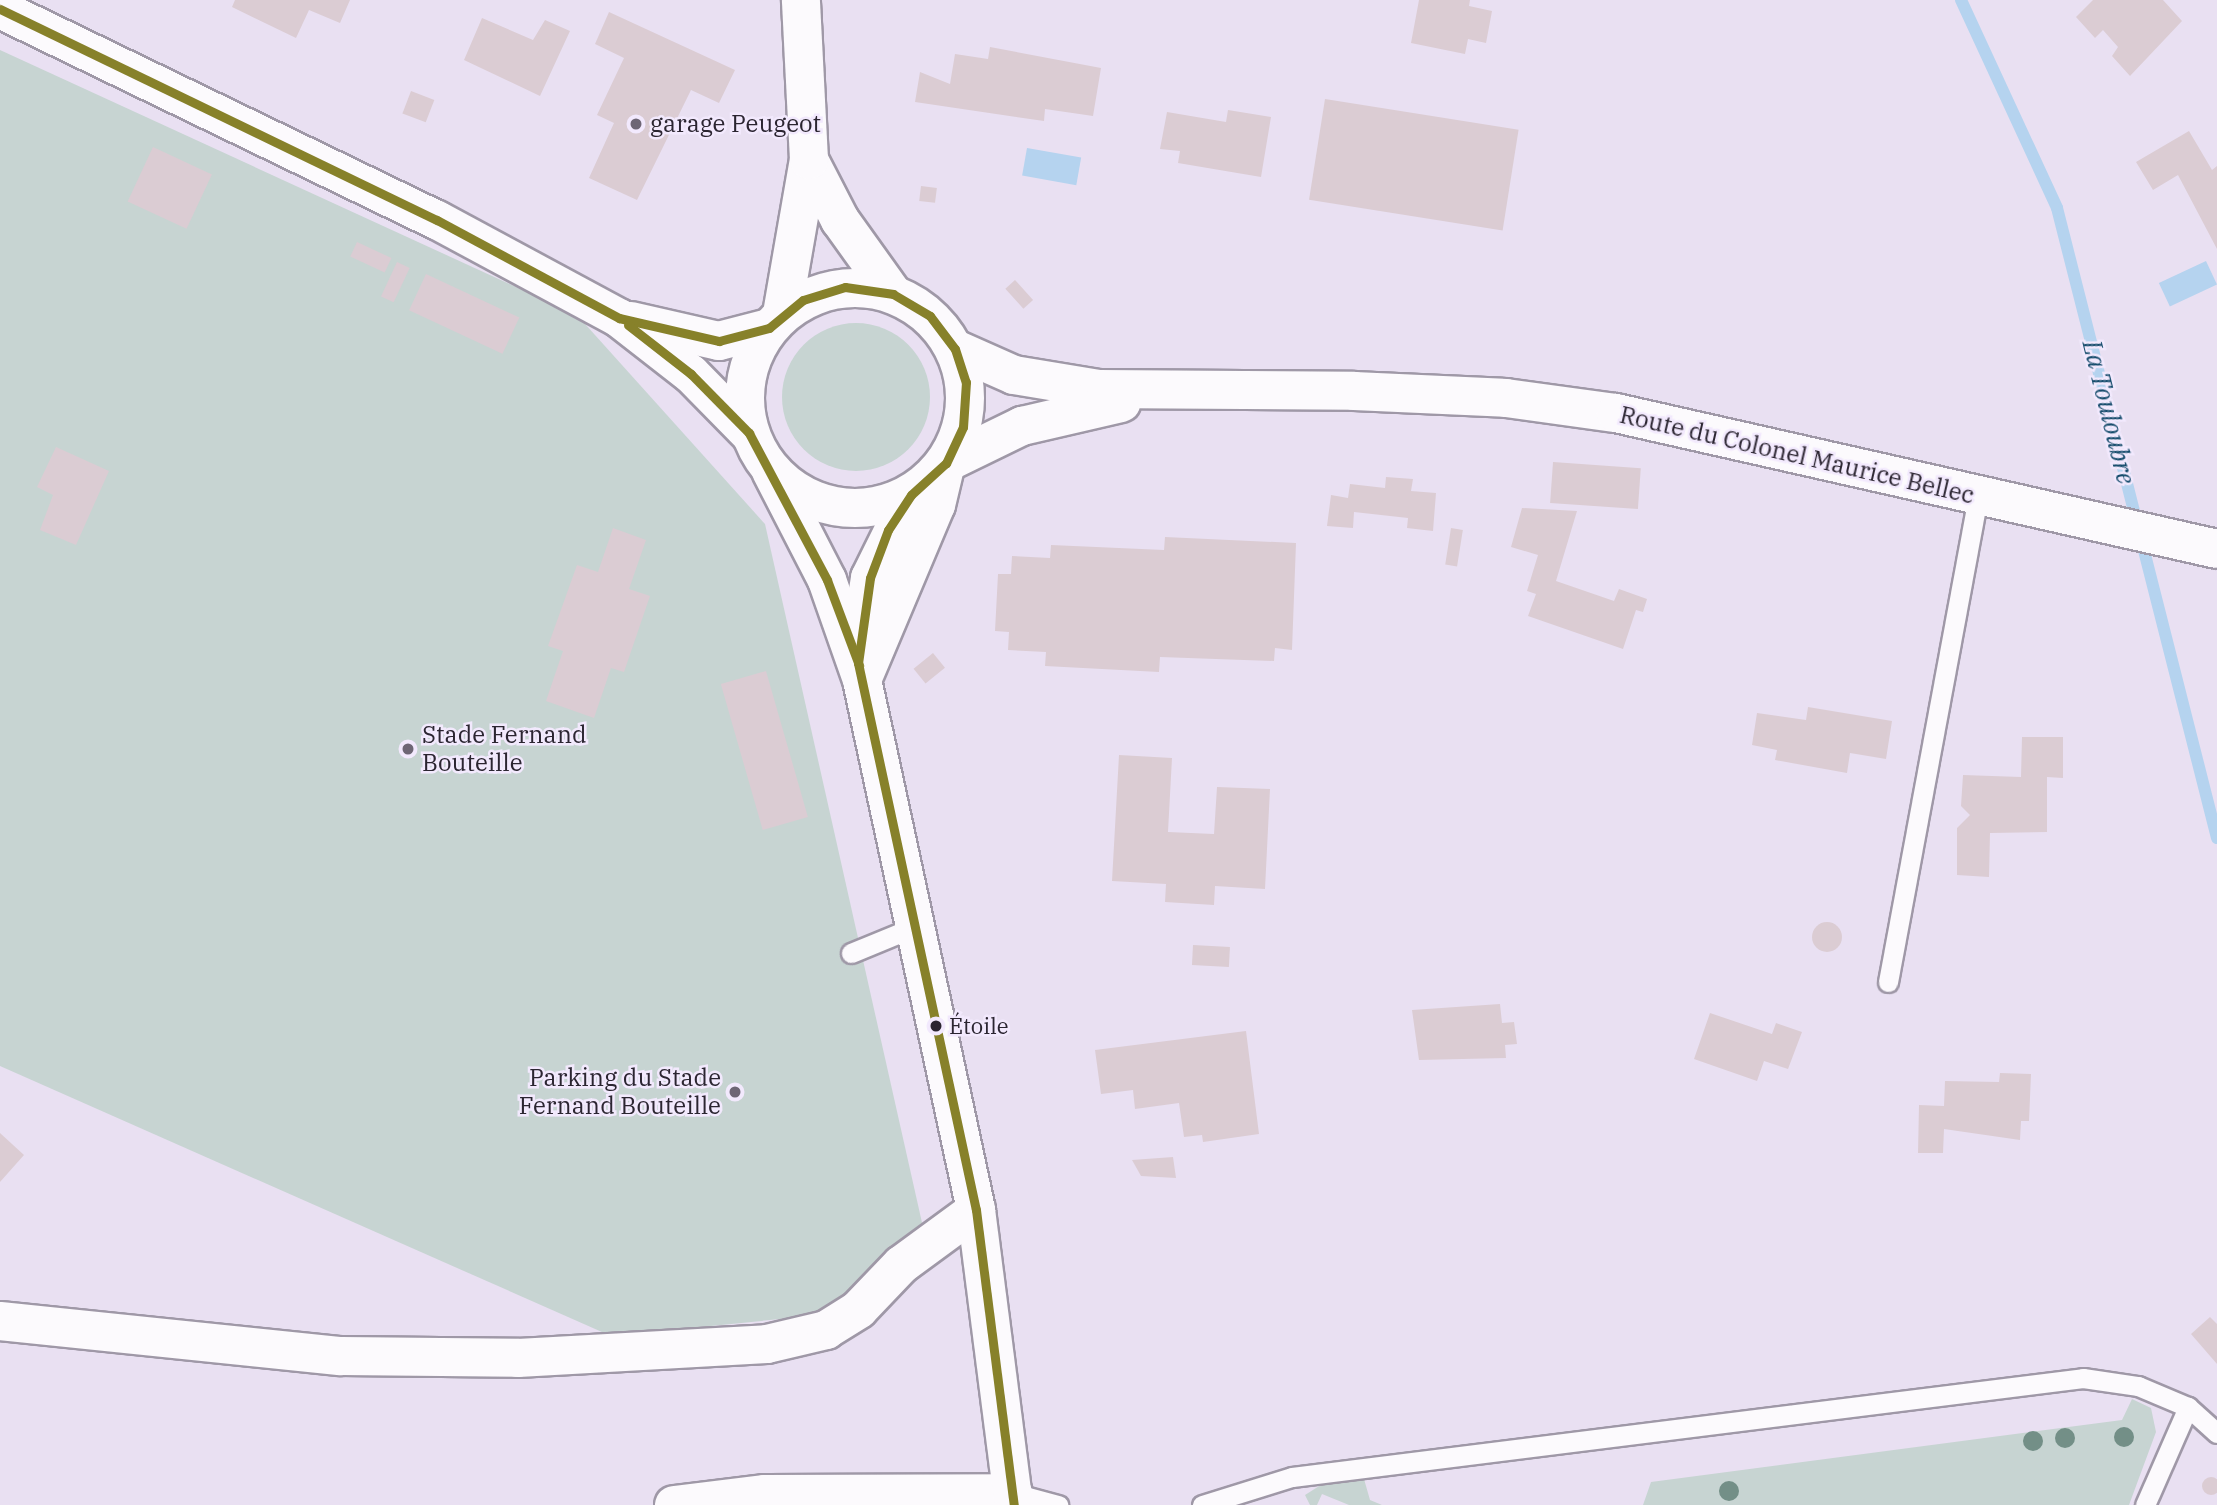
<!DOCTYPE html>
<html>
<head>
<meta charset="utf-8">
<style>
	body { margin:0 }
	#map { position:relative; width:2217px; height:1505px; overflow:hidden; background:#e9e0f2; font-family:"IBM Plex Serif",serif }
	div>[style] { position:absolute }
	.green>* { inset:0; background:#c7d4d2 }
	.round { border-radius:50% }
	.water>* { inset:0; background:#b5d3ef; transform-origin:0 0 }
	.stream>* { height:12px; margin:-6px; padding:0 6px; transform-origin:6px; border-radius:6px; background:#b5d3ef }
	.building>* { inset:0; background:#dbccd3; transform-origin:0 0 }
	.roads { filter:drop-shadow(2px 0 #9f98a7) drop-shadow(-2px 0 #9f98a7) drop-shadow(0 2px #9f98a7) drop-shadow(0 -2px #9f98a7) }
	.service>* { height:19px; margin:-9.5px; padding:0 9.5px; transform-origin:9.5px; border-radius:9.5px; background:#fcfafd }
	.minor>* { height:38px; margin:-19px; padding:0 19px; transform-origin:19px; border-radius:19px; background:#fcfafd }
	.tertiary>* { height:38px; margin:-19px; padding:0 19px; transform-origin:19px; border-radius:19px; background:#fcfafd }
	.secondary>* { height:38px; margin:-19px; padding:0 19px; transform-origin:19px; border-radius:19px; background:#fcfafd }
	.secondary>.ring { margin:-19px; padding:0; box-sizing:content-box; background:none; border:38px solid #fcfafd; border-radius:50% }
	.bus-1>* { height:9px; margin:-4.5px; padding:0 4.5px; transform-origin:4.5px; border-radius:4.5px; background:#87812a }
	.trees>* { width:20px; height:20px; margin:-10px; border-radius:50%; background:#738f87 }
	.dots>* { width:19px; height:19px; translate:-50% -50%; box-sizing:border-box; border:4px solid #f2e9fd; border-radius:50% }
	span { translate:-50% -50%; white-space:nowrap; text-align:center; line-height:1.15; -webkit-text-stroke:5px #f2e9fd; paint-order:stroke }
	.bus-label { font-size:22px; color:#2b2531 }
	.left { translate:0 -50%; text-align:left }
	.poi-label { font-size:24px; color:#2b2531 }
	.right { translate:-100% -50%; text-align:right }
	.street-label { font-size:24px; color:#2b2531 }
	.water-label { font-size:26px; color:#144b6b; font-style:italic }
</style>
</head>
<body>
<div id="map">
	<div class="green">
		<div style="clip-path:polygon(0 50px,577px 315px,765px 524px,925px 1236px,820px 1315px,611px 1336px,0 1066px)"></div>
		<div class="round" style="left:782px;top:323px;width:148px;height:148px"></div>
		<div style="clip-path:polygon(2132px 1399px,2151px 1408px,2156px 1432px,2129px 1505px,1643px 1505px,1651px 1482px,2122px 1420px)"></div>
		<div style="clip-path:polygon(1364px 1479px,1370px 1500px,1382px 1505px,1349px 1505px,1322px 1494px,1317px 1505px,1310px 1505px,1305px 1495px,1324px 1483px)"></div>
	</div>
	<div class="water">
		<div style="left:1027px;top:148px;width:55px;height:28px;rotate:10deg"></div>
		<div style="left:2206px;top:261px;width:26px;height:52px;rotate:65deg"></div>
	</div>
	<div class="stream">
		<div style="left:1961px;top:0;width:229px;rotate:65.2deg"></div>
		<div style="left:2057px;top:208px;width:650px;rotate:75.75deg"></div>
	</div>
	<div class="building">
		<div style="clip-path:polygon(235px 0,350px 0,340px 23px,309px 10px,296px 38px,232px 7px)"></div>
		<div style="clip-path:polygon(1419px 0,1470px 0,1469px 6px,1492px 11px,1486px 43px,1468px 39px,1465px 54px,1411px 43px)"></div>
		<div style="clip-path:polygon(2093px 0,2163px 0,2182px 21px,2130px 76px,2112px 56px,2118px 47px,2103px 30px,2095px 38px,2076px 17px)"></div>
		<div style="clip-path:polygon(609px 12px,735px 70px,719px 103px,691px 90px,637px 200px,589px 178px,614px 123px,597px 115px,624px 58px,595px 44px)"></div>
		<div style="clip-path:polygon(482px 18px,533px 40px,545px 20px,570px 31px,540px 96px,464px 60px)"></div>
		<div style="clip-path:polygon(990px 47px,1101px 68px,1093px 116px,1045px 109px,1044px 121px,915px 102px,920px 72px,950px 84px,955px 54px,988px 59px)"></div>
		<div style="left:411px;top:91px;width:25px;height:24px;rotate:21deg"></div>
		<div style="left:1325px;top:99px;width:196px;height:102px;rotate:9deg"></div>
		<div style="clip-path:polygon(1228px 110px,1271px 117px,1261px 177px,1178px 163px,1180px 151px,1160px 149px,1167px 112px,1226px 122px)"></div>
		<div style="clip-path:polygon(2189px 131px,2212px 170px,2217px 166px,2217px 249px,2178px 175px,2153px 190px,2136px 162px)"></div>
		<div style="left:153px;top:147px;width:65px;height:60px;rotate:25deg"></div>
		<div style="left:921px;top:186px;width:16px;height:15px;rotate:7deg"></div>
		<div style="left:357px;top:242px;width:38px;height:16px;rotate:25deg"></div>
		<div style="left:397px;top:262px;width:14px;height:38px;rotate:25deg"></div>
		<div style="left:426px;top:274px;width:103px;height:40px;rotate:25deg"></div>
		<div style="left:1015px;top:280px;width:27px;height:13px;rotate:48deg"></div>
		<div style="clip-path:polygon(56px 447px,109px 471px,76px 545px,40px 530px,53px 495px,37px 487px)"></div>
		<div style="left:1553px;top:462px;width:88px;height:41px;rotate:4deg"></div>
		<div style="clip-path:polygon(1386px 477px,1413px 479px,1411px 491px,1436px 493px,1433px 531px,1407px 528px,1408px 518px,1354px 512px,1353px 528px,1327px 526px,1331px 495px,1348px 498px,1350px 484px,1385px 488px)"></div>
		<div style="clip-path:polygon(1522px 508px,1577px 511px,1556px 581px,1614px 601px,1619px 589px,1647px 599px,1643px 612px,1636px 610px,1623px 649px,1528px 616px,1536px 594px,1527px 591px,1538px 555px,1511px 547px)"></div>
		<div style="clip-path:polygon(613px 528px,646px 540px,629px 589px,650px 596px,624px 672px,611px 668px,594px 718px,546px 701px,563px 651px,548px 646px,577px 565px,598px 572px)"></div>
		<div style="left:1451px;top:528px;width:12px;height:37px;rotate:9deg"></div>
		<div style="clip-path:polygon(1165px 537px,1296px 543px,1292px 650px,1275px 648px,1274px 661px,1160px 657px,1159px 672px,1045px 666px,1046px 652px,1008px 650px,1009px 632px,995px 631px,998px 574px,1011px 574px,1012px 556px,1050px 558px,1051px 545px,1164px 550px)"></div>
		<div style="left:933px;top:653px;width:19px;height:25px;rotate:51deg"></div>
		<div style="left:766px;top:671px;width:152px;height:47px;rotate:74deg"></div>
		<div style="clip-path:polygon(1808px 707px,1892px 721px,1886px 759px,1850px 753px,1847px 773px,1775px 760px,1777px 750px,1752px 745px,1757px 713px,1806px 720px)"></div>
		<div style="clip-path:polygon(2022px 737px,2063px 737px,2063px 778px,2047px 777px,2047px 832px,1990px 833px,1989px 877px,1957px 875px,1957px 828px,1970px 815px,1961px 806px,1963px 775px,2021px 777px)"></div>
		<div style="clip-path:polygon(1119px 755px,1172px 758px,1168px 832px,1214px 834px,1217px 787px,1270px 789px,1265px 889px,1215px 886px,1214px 905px,1165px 902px,1166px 884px,1112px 881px)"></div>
		<div class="round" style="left:1812px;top:922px;width:30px;height:30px"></div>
		<div style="left:1193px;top:945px;width:37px;height:20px;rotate:3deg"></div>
		<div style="clip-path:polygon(1500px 1004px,1502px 1023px,1514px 1022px,1517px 1044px,1505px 1045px,1506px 1058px,1419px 1060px,1412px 1010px)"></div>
		<div style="clip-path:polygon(1710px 1013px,1772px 1034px,1776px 1023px,1802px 1032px,1788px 1069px,1764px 1061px,1757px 1081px,1694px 1059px)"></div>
		<div style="clip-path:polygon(1246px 1031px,1259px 1134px,1203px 1142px,1202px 1135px,1184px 1137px,1179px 1103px,1135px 1109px,1133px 1090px,1101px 1094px,1095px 1050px)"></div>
		<div style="clip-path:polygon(2000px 1073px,2031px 1074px,2029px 1121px,2021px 1121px,2020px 1140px,1944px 1129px,1943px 1153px,1918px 1153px,1919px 1105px,1944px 1106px,1945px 1081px,1999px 1082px)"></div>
		<div style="clip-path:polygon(0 1133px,24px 1155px,0 1182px)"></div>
		<div style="clip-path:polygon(1173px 1157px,1176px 1178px,1141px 1176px,1132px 1160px)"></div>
		<div style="clip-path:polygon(2210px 1317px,2217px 1324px,2217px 1364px,2191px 1334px)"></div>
		<div class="round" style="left:2202px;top:1477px;width:18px;height:18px"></div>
	</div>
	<div class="roads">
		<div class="service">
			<div style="left:851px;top:953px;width:74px;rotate:-22.4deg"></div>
			<div style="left:1888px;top:982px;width:492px;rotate:-79.5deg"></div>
			<div style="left:1013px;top:1493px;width:47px;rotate:14.9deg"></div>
			<div style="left:1202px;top:1505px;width:94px;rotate:-17.3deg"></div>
			<div style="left:1292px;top:1477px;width:797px;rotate:-7.13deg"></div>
			<div style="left:2083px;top:1378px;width:56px;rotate:8.3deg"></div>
			<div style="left:2138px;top:1386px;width:54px;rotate:22.8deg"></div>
			<div style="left:2188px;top:1407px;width:39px;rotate:42deg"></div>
			<div style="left:2145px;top:1505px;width:107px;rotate:-66.3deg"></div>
		</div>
		<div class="minor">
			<div style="left:0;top:1321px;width:343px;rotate:5.9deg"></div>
			<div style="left:341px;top:1356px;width:177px;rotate:0.6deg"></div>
			<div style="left:518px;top:1358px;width:249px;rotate:-3.2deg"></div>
			<div style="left:767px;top:1344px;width:61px;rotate:-13.3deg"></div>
			<div style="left:826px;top:1330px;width:39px;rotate:-32deg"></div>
			<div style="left:859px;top:1309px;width:61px;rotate:-46.3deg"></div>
			<div style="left:901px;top:1265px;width:93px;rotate:-36.3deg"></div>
			<div style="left:674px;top:1505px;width:92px;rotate:-6.9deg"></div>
			<div style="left:765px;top:1494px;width:248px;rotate:-0.2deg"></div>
		</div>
		<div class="tertiary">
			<div style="left:809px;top:160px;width:68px;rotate:62.7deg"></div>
			<div style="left:840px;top:220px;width:91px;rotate:54.4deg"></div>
			<div style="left:782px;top:314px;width:156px;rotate:-80.1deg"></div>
			<div style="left:809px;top:160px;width:160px;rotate:-92.9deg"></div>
		</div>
		<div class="secondary">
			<div style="left:0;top:9px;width:485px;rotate:25.8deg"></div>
			<div style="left:437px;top:220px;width:207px;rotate:28.3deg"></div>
			<div style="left:619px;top:318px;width:91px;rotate:37.9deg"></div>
			<div style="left:691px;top:374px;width:83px;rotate:45.5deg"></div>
			<div class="ring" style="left:745px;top:288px;width:182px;height:182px"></div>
			<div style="left:631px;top:321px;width:90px;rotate:12.8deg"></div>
			<div style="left:719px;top:341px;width:52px;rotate:-14.6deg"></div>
			<div style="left:955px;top:349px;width:64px;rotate:23.8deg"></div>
			<div style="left:1014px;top:375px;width:86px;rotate:9.4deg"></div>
			<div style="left:1099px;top:389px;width:255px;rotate:0.4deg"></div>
			<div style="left:1354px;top:391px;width:152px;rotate:2.6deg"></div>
			<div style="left:1506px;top:398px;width:111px;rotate:7.8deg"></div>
			<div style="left:1616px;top:413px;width:616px;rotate:12.75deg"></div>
			<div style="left:946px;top:463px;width:85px;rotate:-26deg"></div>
			<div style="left:1022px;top:426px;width:102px;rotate:-13.1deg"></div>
			<div style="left:771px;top:471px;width:123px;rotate:62.8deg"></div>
			<div style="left:827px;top:580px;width:106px;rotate:70.7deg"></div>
			<div style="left:862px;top:680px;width:542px;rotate:77.86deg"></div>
			<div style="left:976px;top:1210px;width:297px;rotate:82.7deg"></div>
			<div style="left:860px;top:640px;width:63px;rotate:-80.8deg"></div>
			<div style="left:870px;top:578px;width:93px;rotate:-63.7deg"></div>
			<div style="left:862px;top:680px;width:190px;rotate:-67.1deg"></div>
			<div style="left:936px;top:505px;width:43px;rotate:-76.6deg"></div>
		</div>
	</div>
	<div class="bus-1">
		<div style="left:0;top:9px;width:485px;rotate:25.8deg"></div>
		<div style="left:437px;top:220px;width:207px;rotate:28.3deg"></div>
		<div style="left:619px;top:318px;width:103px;rotate:13deg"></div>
		<div style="left:719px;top:341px;width:52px;rotate:-14.6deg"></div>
		<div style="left:769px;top:328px;width:44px;rotate:-39.5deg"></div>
		<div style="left:803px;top:300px;width:44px;rotate:-17.2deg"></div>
		<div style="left:845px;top:287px;width:49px;rotate:8.3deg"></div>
		<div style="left:893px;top:294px;width:43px;rotate:30.7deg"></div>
		<div style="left:930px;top:316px;width:41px;rotate:52.9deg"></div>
		<div style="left:955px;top:349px;width:35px;rotate:72deg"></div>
		<div style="left:966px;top:382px;width:45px;rotate:93.8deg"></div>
		<div style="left:963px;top:427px;width:40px;rotate:115deg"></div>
		<div style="left:946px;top:463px;width:47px;rotate:137.6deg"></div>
		<div style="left:911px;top:495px;width:42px;rotate:123.3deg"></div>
		<div style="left:888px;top:530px;width:51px;rotate:110.6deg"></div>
		<div style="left:870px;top:578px;width:86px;rotate:98deg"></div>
		<div style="left:858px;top:663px;width:560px;rotate:77.83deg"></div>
		<div style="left:976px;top:1210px;width:297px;rotate:82.7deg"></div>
		<div style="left:628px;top:325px;width:80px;rotate:37.9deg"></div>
		<div style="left:691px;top:374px;width:83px;rotate:45.5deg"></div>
		<div style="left:749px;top:433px;width:166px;rotate:62deg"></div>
		<div style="left:827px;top:580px;width:91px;rotate:69.4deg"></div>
	</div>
	<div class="trees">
		<div style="left:2124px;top:1437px"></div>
		<div style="left:2065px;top:1438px"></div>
		<div style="left:2033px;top:1441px"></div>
		<div style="left:1729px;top:1491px"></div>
	</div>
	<div class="dots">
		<div style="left:636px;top:124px;background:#6e6675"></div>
		<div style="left:408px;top:749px;background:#6e6675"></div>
		<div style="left:936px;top:1026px;background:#2b2531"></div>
		<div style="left:735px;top:1092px;background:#6e6675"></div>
	</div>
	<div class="bus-label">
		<span class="left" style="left:949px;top:1026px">Étoile</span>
	</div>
	<div class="poi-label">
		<span class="left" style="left:650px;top:124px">garage Peugeot</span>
		<span class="left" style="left:422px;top:749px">Stade Fernand<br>Bouteille</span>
		<span class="right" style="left:721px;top:1092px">Parking du Stade<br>Fernand Bouteille</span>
	</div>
	<div class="street-label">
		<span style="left:1797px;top:455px;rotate:13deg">Route du Colonel Maurice Bellec</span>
	</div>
	<div class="water-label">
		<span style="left:2109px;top:412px;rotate:76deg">La Touloubre</span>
	</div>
</div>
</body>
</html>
